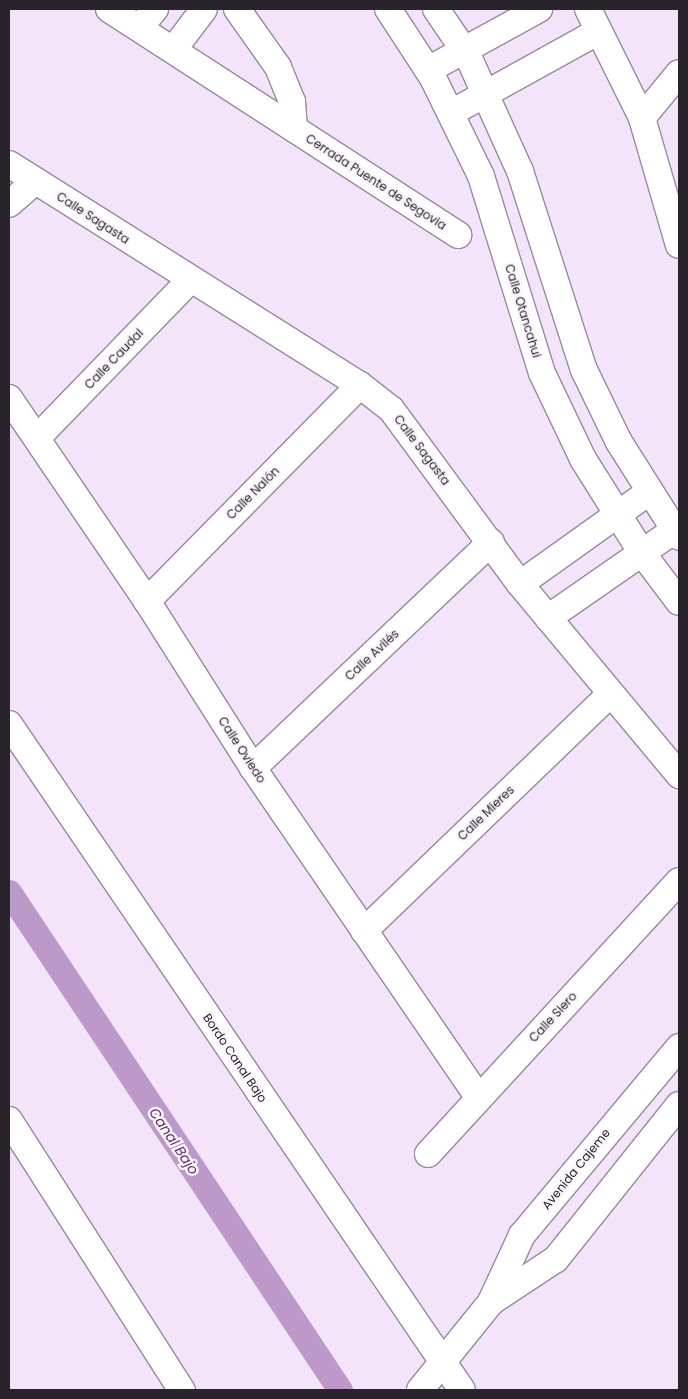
<!DOCTYPE html>
<html>
<head>
<meta charset="utf-8">
<style>
	body { margin:0 }
	#map { position:relative; width:688px; height:1399px; overflow:hidden; background:#f4e4fa; font-family:Poppins,sans-serif }
	div>[style] { position:absolute }
	.canal>* { height:25px; margin:-12.5px; padding:0 12.5px; transform-origin:12.5px; border-radius:12.5px; background:#bc99c8 }
	.roads { filter:drop-shadow(1px 0 #98899d) drop-shadow(-1px 0 #98899d) drop-shadow(0 1px #98899d) drop-shadow(0 -1px #98899d) }
	.minor>* { height:26px; margin:-13px; padding:0 13px; transform-origin:13px; border-radius:13px; background:#fff }
	span { translate:-50% -50%; white-space:nowrap; text-align:center; line-height:1.15; -webkit-text-stroke:5px #fcf5fe; paint-order:stroke }
	.street-label { font-size:12px; color:#29232b }
	.water-label { font-size:14px; color:#5e316d; font-style:italic }
	.frame { position:absolute; inset:0; border:10px solid #29232b; pointer-events:none }
</style>
</head>
<body>
<div id="map">
	<div class="canal">
		<div style="left:9px;top:892px;width:598px;rotate:56.39deg"></div>
	</div>
	<div class="roads">
		<div class="minor">
			<div style="left:109px;top:9px;width:416px;rotate:32.9deg"></div>
			<div style="left:237px;top:9px;width:71px;rotate:54.7deg"></div>
			<div style="left:278px;top:67px;width:37px;rotate:68deg"></div>
			<div style="left:292px;top:101px;width:28px;rotate:86deg"></div>
			<div style="left:388px;top:9px;width:82px;rotate:56.9deg"></div>
			<div style="left:433px;top:78px;width:109px;rotate:63.9deg"></div>
			<div style="left:481px;top:176px;width:206px;rotate:72.8deg"></div>
			<div style="left:542px;top:373px;width:95px;rotate:64.5deg"></div>
			<div style="left:583px;top:459px;width:111px;rotate:57.9deg"></div>
			<div style="left:642px;top:553px;width:61px;rotate:52.9deg"></div>
			<div style="left:436px;top:9px;width:57px;rotate:55.8deg"></div>
			<div style="left:468px;top:56px;width:126px;rotate:65.7deg"></div>
			<div style="left:520px;top:171px;width:209px;rotate:72.2deg"></div>
			<div style="left:584px;top:370px;width:80px;rotate:64.1deg"></div>
			<div style="left:619px;top:442px;width:112px;rotate:57.7deg"></div>
			<div style="left:588px;top:9px;width:122px;rotate:63.6deg"></div>
			<div style="left:642px;top:118px;width:132px;rotate:73.8deg"></div>
			<div style="left:139px;top:28px;width:25px;rotate:-50deg"></div>
			<div style="left:173px;top:50px;width:51px;rotate:-52.9deg"></div>
			<div style="left:428px;top:70px;width:127px;rotate:-28.8deg"></div>
			<div style="left:451px;top:113px;width:169px;rotate:-29deg"></div>
			<div style="left:642px;top:118px;width:58px;rotate:-50.6deg"></div>
			<div style="left:9px;top:164px;width:415px;rotate:32.2deg"></div>
			<div style="left:360px;top:385px;width:39px;rotate:38deg"></div>
			<div style="left:391px;top:409px;width:217px;rotate:53.6deg"></div>
			<div style="left:520px;top:584px;width:249px;rotate:50.2deg"></div>
			<div style="left:9px;top:204px;width:35px;rotate:-41deg"></div>
			<div style="left:9px;top:398px;width:245px;rotate:55.8deg"></div>
			<div style="left:147px;top:601px;width:198px;rotate:57.6deg"></div>
			<div style="left:253px;top:768px;width:400px;rotate:55.6deg"></div>
			<div style="left:37px;top:438px;width:220px;rotate:-45.9deg"></div>
			<div style="left:520px;top:584px;width:158px;rotate:-35.5deg"></div>
			<div style="left:147px;top:601px;width:303px;rotate:-45.4deg"></div>
			<div style="left:548px;top:618px;width:152px;rotate:-34.8deg"></div>
			<div style="left:9px;top:724px;width:805px;rotate:55.78deg"></div>
			<div style="left:253px;top:768px;width:328px;rotate:-43.5deg"></div>
			<div style="left:364px;top:931px;width:340px;rotate:-43.9deg"></div>
			<div style="left:9px;top:1120px;width:321px;rotate:57.4deg"></div>
			<div style="left:428px;top:1154px;width:371px;rotate:-47.4deg"></div>
			<div style="left:491px;top:1302px;width:78px;rotate:-33.5deg"></div>
			<div style="left:556px;top:1259px;width:197px;rotate:-51.4deg"></div>
			<div style="left:420px;top:1390px;width:113px;rotate:-51.1deg"></div>
			<div style="left:491px;top:1302px;width:74px;rotate:-65.2deg"></div>
			<div style="left:522px;top:1235px;width:245px;rotate:-50.1deg"></div>
		</div>
	</div>
	<div class="street-label">
		<span style="left:376px;top:182px;rotate:33deg">Cerrada Puente de Segovia</span>
		<span style="left:93px;top:218px;rotate:33deg">Calle Sagasta</span>
		<span style="left:523px;top:311px;rotate:73deg">Calle Otancahui</span>
		<span style="left:114px;top:359px;rotate:-46deg">Calle Caudal</span>
		<span style="left:422px;top:450px;rotate:53deg">Calle Sagasta</span>
		<span style="left:253px;top:493px;rotate:-45deg">Calle Nalón</span>
		<span style="left:372px;top:655px;rotate:-43deg">Calle Avilés</span>
		<span style="left:242px;top:750px;rotate:57deg">Calle Oviedo</span>
		<span style="left:486px;top:813px;rotate:-44deg">Calle Mieres</span>
		<span style="left:553px;top:1017px;rotate:-47deg">Calle Siero</span>
		<span style="left:235px;top:1058px;rotate:56deg">Bordo Canal Bajo</span>
		<span style="left:576px;top:1169px;rotate:-51deg">Avenida Cajeme</span>
	</div>
	<div class="water-label">
		<span style="left:174px;top:1141px;rotate:56deg">Canal Bajo</span>
	</div>
	<div class="frame"></div>
</div>
</body>
</html>
